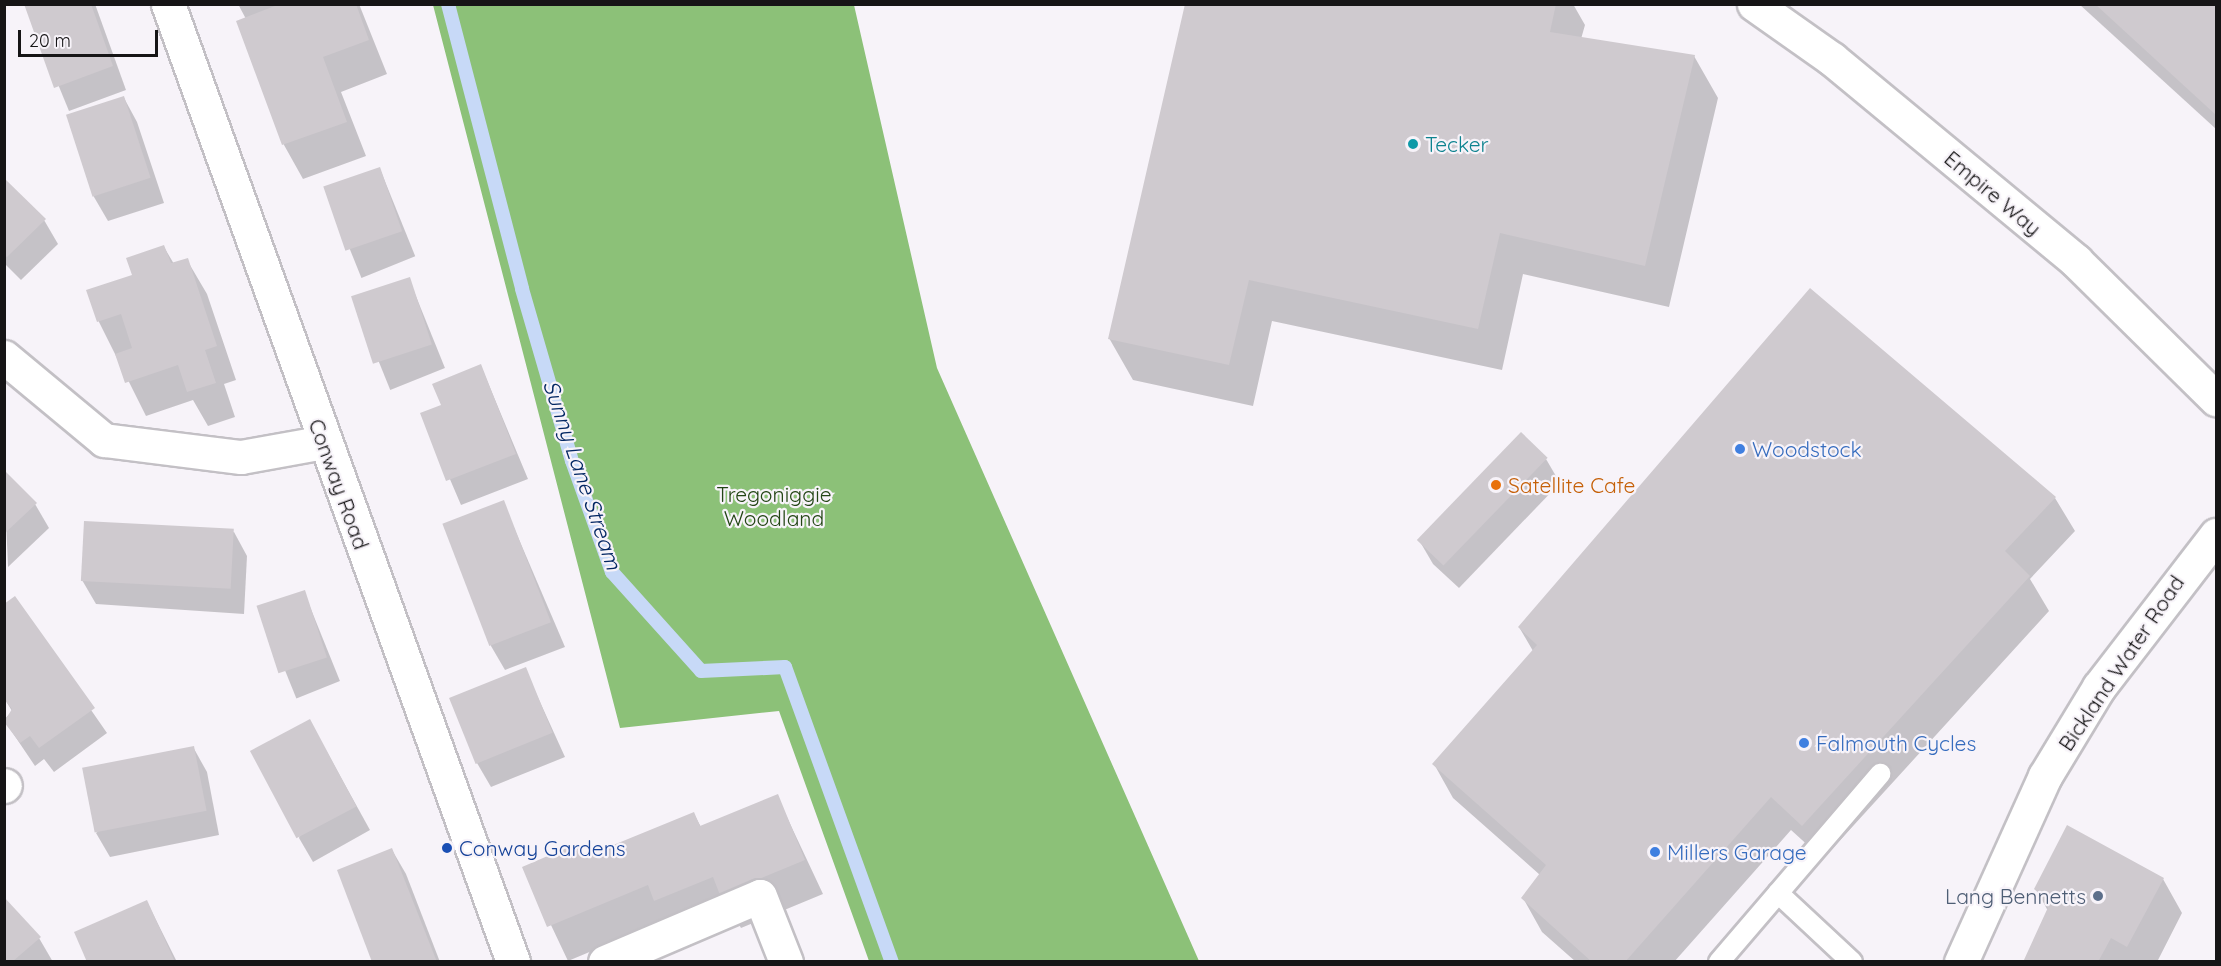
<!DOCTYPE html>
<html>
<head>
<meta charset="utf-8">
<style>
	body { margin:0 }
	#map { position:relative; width:2221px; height:966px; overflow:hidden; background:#f7f3f9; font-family:Quicksand,sans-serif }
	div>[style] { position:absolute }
	.forest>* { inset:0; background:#8cc178 }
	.shadow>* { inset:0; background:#0003; transform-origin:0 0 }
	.stream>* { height:14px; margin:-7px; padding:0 7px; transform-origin:7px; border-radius:7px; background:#c7d9f7 }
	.building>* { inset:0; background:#cfcacf; transform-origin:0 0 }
	.roads { filter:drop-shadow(2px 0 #c3c0c5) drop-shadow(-2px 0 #c3c0c5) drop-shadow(0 2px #c3c0c5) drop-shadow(0 -2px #c3c0c5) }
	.lane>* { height:20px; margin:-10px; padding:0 10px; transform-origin:10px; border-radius:10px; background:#fff }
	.street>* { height:33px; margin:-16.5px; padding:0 16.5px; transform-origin:16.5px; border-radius:16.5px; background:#fff }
	.secondary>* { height:33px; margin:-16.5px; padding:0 16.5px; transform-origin:16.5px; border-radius:16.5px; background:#fff }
	.dots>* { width:16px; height:16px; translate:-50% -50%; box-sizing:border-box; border:3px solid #f7f3f9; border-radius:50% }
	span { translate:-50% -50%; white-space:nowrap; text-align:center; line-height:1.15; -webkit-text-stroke:4.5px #f7f3f9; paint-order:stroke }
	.culture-label { font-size:21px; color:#0d838f }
	.left { translate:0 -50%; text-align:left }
	.street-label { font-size:21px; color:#161516 }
	.shop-label { font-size:21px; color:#366cbe }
	.food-label { font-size:21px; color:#c56008 }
	.park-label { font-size:21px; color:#224514 }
	.transit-label { font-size:21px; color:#164399 }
	.service-label { font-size:21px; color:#4e5e75 }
	.right { translate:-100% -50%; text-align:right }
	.water-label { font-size:22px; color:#022663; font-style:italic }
	.frame { position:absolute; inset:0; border:6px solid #161516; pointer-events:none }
	.scale { position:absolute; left:18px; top:30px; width:140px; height:27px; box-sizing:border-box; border:3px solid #161516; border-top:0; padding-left:8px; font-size:18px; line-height:21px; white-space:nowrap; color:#161516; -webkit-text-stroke:4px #f7f3f9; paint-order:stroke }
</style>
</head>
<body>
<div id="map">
	<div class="forest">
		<div style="clip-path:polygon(433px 5px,854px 5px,937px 368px,1199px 961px,869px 961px,779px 711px,620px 728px)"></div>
	</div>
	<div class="shadow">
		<div style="clip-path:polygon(25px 4px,95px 4px,126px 90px,69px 111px)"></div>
		<div style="clip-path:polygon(238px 4px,359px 4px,387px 74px,341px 92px,366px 156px,303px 179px,284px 145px,238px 22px,246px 19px)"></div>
		<div style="clip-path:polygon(1186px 4px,1573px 4px,1585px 25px,1581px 39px,1694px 56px,1718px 98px,1669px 307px,1523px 274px,1502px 370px,1272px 321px,1253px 406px,1133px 380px,1109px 338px)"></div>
		<div style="clip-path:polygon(2079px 4px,2216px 4px,2216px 129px)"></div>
		<div style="clip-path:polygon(124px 98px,137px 122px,164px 203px,108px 221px,94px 197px,68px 116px)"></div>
		<div style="left:380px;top:169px;width:94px;height:58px;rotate:68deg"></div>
		<div style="clip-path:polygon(4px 180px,44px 220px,58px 244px,21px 280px,4px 263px)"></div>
		<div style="clip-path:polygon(164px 247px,174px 264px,187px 260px,207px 294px,236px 380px,224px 384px,235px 417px,208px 426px,193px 400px,146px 416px,99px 322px,88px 291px,134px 276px)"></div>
		<div style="left:409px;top:279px;width:96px;height:59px;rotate:68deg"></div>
		<div style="clip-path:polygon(481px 366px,528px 479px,461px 505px,422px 414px,443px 406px)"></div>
		<div style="clip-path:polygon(1546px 459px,1560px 483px,1459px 588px,1433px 564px,1419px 540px)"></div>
		<div style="clip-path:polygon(4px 472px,35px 504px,49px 528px,8px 567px)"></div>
		<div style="clip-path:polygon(2055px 498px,2075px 531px,2030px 579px,2049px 611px,1823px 859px,1791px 830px,1674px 962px,1576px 962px,1542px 932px,1523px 898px,1540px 875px,1453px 798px,1434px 764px,1533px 651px,1519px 627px)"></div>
		<div style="clip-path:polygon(503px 502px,565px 647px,505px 670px,491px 646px)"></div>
		<div style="clip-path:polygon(234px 532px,247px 556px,244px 614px,96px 604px,82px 580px)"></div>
		<div style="left:304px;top:592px;width:96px;height:47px;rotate:68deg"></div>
		<div style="clip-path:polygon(14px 599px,107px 733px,54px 772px,44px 759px,35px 766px,4px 720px,12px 711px,4px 698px)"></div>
		<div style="clip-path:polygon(525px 669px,565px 757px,491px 787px,477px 763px)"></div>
		<div style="clip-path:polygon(323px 745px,370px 830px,313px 862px,299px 838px)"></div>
		<div style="clip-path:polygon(193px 747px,207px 772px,219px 835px,110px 857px,96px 833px)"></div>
		<div style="clip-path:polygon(777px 796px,823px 894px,741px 928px,731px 911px,666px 920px,568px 961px,524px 868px,578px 845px,585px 858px,694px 814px,701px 827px)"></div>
		<div style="clip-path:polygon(392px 850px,406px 874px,440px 962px,374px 962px)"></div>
		<div style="clip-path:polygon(2163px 879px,2182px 913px,2157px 962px,2025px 962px,2048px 911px,2036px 889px)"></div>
		<div style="clip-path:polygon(147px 902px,177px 962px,89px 962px)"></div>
		<div style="clip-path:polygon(39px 938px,53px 962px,4px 962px)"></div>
	</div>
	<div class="stream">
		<div style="left:448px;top:4px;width:294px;rotate:75.4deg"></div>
		<div style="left:522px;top:289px;width:179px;rotate:73.8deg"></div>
		<div style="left:572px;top:461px;width:118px;rotate:70.2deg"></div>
		<div style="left:612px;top:572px;width:133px;rotate:48deg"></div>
		<div style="left:701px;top:671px;width:84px;rotate:-2.7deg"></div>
		<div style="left:785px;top:667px;width:314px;rotate:70.1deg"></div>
	</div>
	<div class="building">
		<div style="clip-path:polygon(24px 4px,91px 4px,113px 66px,54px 88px)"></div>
		<div style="clip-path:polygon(280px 4px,356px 4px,369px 40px,323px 57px,347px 122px,282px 145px,236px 21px)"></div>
		<div style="clip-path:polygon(1185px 4px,1556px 4px,1550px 32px,1695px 55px,1645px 266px,1500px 233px,1478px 329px,1249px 280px,1229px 365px,1108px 339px)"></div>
		<div style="clip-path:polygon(2095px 4px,2216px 4px,2216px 115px)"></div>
		<div style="left:124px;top:96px;width:86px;height:61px;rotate:72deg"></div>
		<div style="left:380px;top:167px;width:68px;height:60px;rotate:71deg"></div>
		<div style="clip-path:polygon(4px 178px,46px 219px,7px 257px,4px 255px)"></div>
		<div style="clip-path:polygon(164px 245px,171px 263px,188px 258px,217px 346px,205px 350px,216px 383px,187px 392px,178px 365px,125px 383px,115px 354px,132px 348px,121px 314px,97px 322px,86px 290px,132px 275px,126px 258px)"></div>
		<div style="left:410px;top:277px;width:71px;height:62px;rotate:72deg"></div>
		<div style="clip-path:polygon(1810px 288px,2056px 497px,2005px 551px,2030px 576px,1802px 826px,1771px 797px,1625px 962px,1592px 962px,1521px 898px,1546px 865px,1432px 764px,1537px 645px,1518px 627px)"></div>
		<div style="clip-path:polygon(481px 364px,516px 454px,446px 481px,420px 413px,441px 405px,432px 384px)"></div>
		<div style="left:1521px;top:432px;width:37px;height:150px;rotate:44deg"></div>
		<div style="clip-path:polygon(4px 470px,37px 503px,4px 534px)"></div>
		<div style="left:504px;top:500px;width:131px;height:66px;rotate:69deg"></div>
		<div style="left:84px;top:521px;width:150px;height:60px;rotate:3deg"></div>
		<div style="left:305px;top:590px;width:71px;height:51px;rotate:72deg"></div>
		<div style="clip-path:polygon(15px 596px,95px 708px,39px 748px,30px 736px,20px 743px,4px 722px,12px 709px,4px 699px,4px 604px)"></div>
		<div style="left:526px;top:667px;width:71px;height:83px;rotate:68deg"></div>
		<div style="left:310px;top:719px;width:99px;height:68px;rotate:62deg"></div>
		<div style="left:194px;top:746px;width:66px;height:114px;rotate:79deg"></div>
		<div style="clip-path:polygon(778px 794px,805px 860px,720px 895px,713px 877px,654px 901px,648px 885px,547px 927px,522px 867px,578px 843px,584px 857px,694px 812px,700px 826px)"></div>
		<div style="clip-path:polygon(2067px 825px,2164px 878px,2127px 947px,2111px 938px,2098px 962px,2023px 962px,2050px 903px,2034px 889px)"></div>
		<div style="clip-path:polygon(392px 848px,437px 962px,372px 962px,337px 870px)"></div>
		<div style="clip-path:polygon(4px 897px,41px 937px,12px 962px,4px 962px)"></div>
		<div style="clip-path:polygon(147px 900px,175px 962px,87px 962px,74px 932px)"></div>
	</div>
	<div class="roads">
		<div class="lane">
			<div style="left:1778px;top:893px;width:101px;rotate:43deg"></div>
			<div style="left:1719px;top:962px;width:248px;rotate:-49.4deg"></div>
		</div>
		<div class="street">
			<div style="left:168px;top:4px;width:1018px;rotate:70.19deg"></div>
			<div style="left:1754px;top:4px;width:95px;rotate:35.2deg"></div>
			<div style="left:1832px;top:59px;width:317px;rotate:39.6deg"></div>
			<div style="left:2076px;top:261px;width:197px;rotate:44.6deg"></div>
			<div style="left:4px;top:357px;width:130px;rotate:39.7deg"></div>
			<div style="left:104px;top:440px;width:138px;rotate:7.1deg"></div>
			<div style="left:241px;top:457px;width:84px;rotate:-10.2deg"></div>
			<div style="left:4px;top:786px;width:1px;rotate:-45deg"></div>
			<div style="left:605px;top:962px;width:168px;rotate:-23.1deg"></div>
			<div style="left:760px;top:896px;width:71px;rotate:68.5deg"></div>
		</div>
		<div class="secondary">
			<div style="left:1961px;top:962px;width:204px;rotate:-65.7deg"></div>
			<div style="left:2045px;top:776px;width:104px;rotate:-58.8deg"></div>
			<div style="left:2099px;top:687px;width:192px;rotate:-52.4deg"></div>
		</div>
	</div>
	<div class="dots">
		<div style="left:1413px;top:144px;background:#0f9aa8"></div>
		<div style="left:1740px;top:449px;background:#3f7fe0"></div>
		<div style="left:1496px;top:485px;background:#e8710a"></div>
		<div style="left:1804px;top:743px;background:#3f7fe0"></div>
		<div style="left:447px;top:848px;background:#1a4fb4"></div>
		<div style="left:1655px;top:852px;background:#3f7fe0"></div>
		<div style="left:2098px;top:896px;background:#5c6f8a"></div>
	</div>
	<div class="culture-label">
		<span class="left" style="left:1425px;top:144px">Tecker</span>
	</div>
	<div class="street-label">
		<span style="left:1993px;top:193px;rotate:40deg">Empire Way</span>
		<span style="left:339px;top:484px;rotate:70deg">Conway Road</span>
		<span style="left:2121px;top:663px;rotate:-56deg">Bickland Water Road</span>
	</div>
	<div class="shop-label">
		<span class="left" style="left:1752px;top:449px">Woodstock</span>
		<span class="left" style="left:1816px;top:743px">Falmouth Cycles</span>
		<span class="left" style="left:1667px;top:852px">Millers Garage</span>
	</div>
	<div class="food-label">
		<span class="left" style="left:1508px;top:485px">Satellite Cafe</span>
	</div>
	<div class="park-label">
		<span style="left:774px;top:506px">Tregoniggie<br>Woodland</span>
	</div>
	<div class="transit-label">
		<span class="left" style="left:459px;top:848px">Conway Gardens</span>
	</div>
	<div class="service-label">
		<span class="right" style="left:2086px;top:896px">Lang Bennetts</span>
	</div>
	<div class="water-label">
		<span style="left:582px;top:475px;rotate:71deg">Sunny Lane Stream</span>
	</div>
	<div class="frame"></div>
	<div class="scale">20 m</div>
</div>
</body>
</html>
